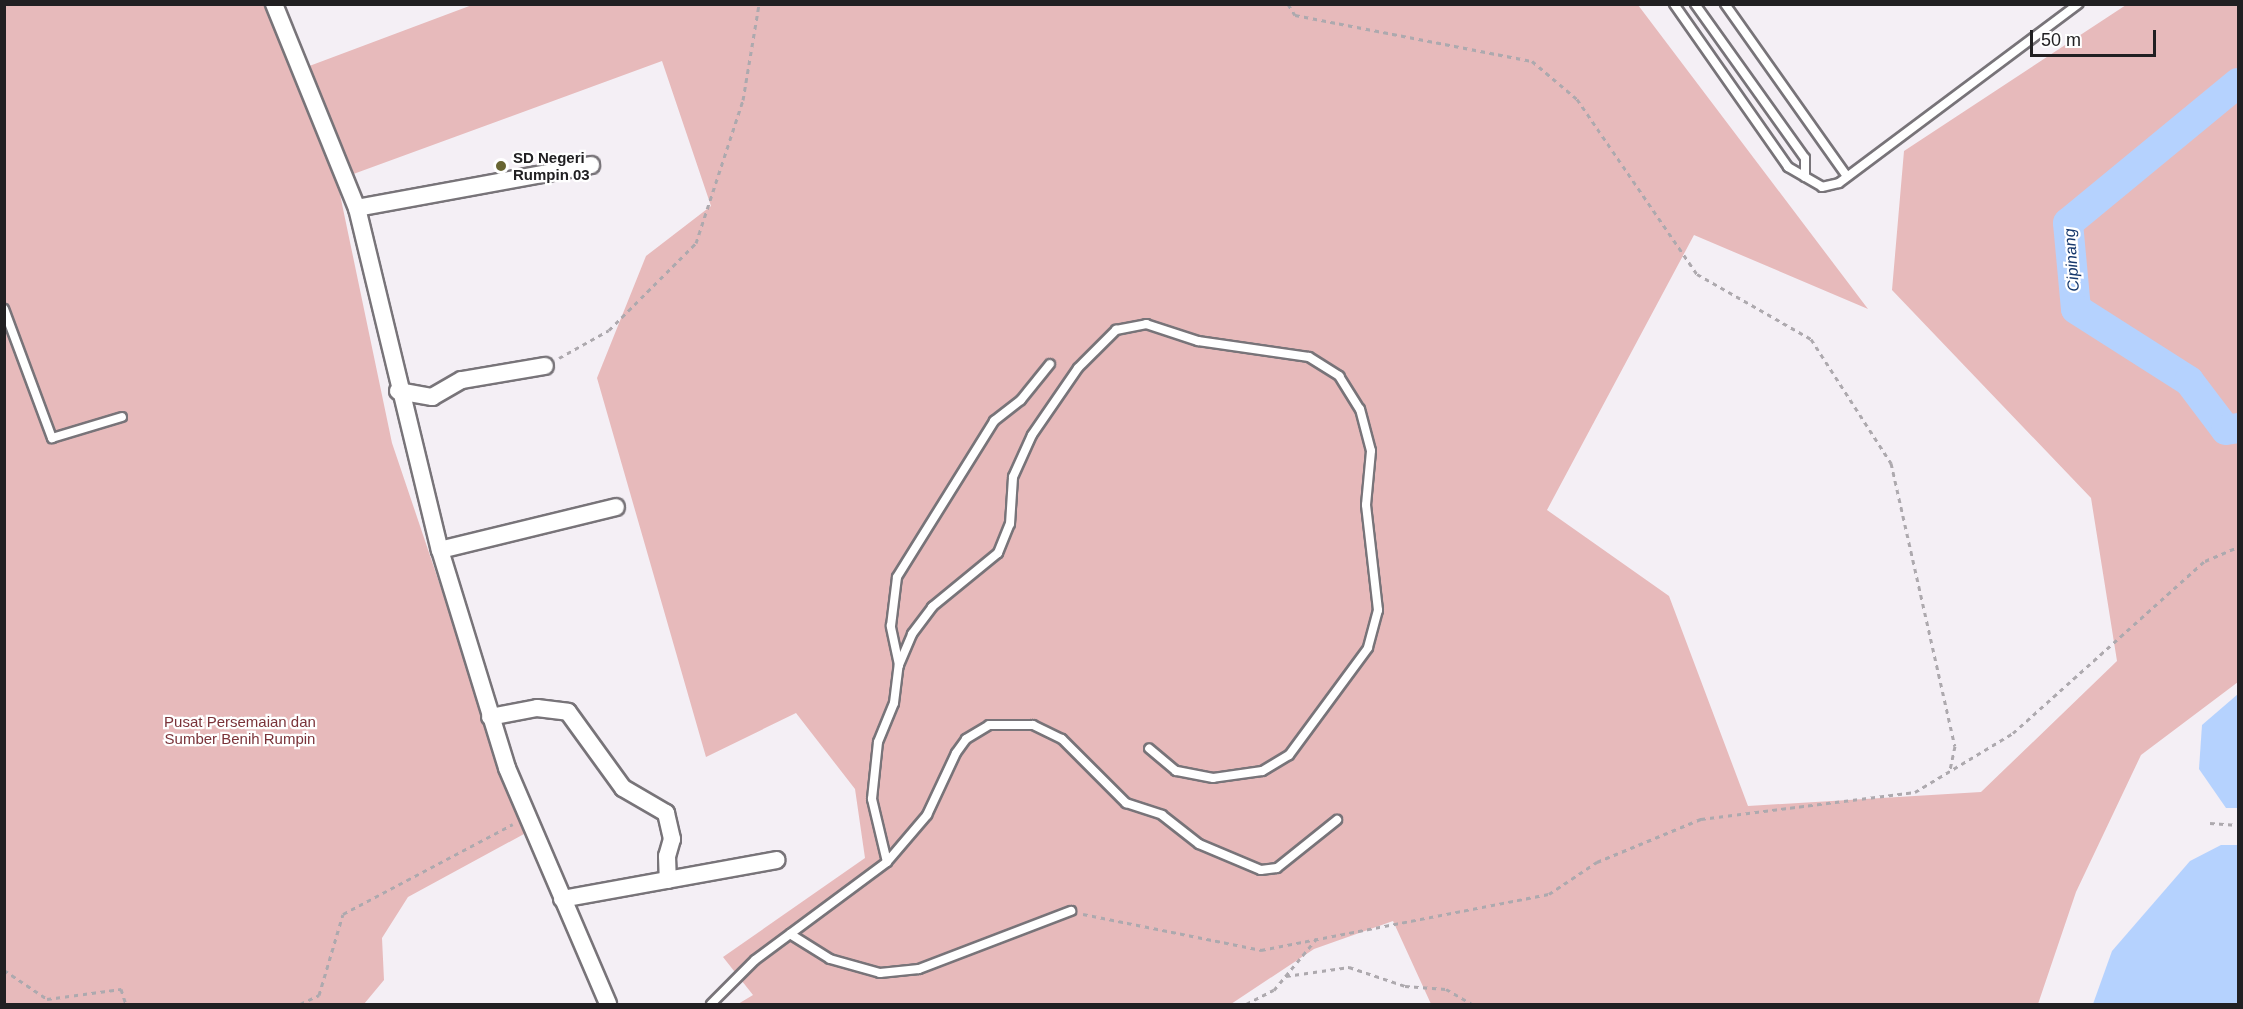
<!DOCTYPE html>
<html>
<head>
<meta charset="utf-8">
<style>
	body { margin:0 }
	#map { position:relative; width:2243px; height:1009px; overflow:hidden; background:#f4eff5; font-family:Helvetica,sans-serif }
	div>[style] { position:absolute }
	.green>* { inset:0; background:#e7babb }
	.water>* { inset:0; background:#b5d2fe }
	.river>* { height:30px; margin:-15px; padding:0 15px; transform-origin:15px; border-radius:15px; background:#b5d2fe }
	.path>* { height:3px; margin-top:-1.5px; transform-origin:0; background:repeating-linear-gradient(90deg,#ada9ae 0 4.5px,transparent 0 9px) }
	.roads { filter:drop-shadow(2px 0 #787479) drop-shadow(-2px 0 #787479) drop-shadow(0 2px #787479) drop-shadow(0 -2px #787479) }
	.lane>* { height:8px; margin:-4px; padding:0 4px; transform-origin:4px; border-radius:4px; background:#fff }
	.street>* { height:16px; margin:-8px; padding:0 8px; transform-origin:8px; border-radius:8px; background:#fff }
	.dots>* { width:16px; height:16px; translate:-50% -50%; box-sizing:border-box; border:3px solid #fff; border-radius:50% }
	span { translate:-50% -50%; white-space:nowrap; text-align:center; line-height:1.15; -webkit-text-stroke:4.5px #fff; paint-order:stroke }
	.poi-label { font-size:15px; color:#212022; font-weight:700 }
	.left { translate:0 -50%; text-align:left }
	.park-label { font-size:15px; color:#7a3339 }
	.water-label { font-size:16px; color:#17396d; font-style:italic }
	.frame { position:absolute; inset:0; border:6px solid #212022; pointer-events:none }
	.scale { position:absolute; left:2030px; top:30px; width:126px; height:27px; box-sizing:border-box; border:3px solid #212022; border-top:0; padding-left:8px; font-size:18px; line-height:21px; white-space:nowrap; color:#212022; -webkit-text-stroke:4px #fff; paint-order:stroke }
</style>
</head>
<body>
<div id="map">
	<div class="green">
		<div style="clip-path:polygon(5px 5px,275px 5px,296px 71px,472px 5px,1638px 5px,1868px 309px,1694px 235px,1547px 510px,1669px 596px,1748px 806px,1981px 792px,2117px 661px,2091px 498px,1892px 290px,1904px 151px,2126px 5px,2238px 5px,2238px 682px,2141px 755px,2076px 892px,2038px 1004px,1431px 1004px,1393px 921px,1314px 949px,1231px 1004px,738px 1004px,753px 995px,723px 957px,865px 858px,855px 789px,796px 713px,706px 757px,597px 378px,646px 256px,711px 206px,662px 61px,337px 180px,392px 443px,524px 834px,408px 897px,382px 938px,384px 980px,364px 1004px,5px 1004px)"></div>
	</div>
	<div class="water">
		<div style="clip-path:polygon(2238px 694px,2238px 808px,2226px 808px,2199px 769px,2202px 725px)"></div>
		<div style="clip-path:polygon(2221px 845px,2238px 845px,2238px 1004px,2093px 1004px,2112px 951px,2190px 861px)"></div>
	</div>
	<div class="river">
		<div style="left:2238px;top:83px;width:220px;rotate:140.5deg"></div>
		<div style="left:2068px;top:223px;width:86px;rotate:84.7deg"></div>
		<div style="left:2076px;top:309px;width:134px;rotate:32.5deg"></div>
		<div style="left:2189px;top:381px;width:61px;rotate:52.9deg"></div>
		<div style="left:2226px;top:430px;width:12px;rotate:-9deg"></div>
	</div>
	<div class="path">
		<div style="left:1288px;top:4px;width:13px;rotate:58deg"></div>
		<div style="left:1295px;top:15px;width:241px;rotate:11deg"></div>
		<div style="left:1532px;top:61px;width:59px;rotate:40.2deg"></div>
		<div style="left:1577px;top:99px;width:212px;rotate:55.6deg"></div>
		<div style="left:1697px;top:274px;width:131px;rotate:29.7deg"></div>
		<div style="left:1811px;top:339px;width:148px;rotate:57.2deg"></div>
		<div style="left:1891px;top:463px;width:290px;rotate:77.3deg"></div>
		<div style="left:1955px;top:746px;width:24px;rotate:102deg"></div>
		<div style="left:559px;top:358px;width:57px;rotate:-29.2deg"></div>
		<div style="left:609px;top:330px;width:123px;rotate:-45deg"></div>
		<div style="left:696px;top:243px;width:151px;rotate:-71.8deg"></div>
		<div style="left:743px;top:100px;width:97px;rotate:-80.5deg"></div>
		<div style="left:2210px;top:823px;width:28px;rotate:4deg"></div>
		<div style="left:1083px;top:914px;width:182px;rotate:11.4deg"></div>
		<div style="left:1261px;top:950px;width:293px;rotate:-11deg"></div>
		<div style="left:1549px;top:894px;width:58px;rotate:-33.7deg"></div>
		<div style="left:1597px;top:862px;width:113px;rotate:-22.5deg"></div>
		<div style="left:1701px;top:819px;width:216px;rotate:-7.2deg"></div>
		<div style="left:1915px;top:792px;width:114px;rotate:-31deg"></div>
		<div style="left:2013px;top:733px;width:258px;rotate:-41.9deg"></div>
		<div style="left:2205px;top:561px;width:36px;rotate:-23deg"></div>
		<div style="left:4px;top:970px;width:52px;rotate:34deg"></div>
		<div style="left:47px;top:999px;width:75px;rotate:-7.7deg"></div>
		<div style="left:121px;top:989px;width:16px;rotate:72deg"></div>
		<div style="left:1286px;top:976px;width:64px;rotate:-8.1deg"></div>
		<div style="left:1349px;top:967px;width:59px;rotate:18.7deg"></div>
		<div style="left:1405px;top:986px;width:41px;rotate:4.2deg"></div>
		<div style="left:1446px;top:989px;width:30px;rotate:30deg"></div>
		<div style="left:300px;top:1004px;width:21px;rotate:-25deg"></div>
		<div style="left:319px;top:995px;width:84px;rotate:-73.5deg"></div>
		<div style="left:343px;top:914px;width:192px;rotate:-27.9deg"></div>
		<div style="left:1246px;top:1004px;width:31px;rotate:-27deg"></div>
		<div style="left:1274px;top:990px;width:67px;rotate:-50.4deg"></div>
	</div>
	<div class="roads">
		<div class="lane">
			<div style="left:1674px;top:4px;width:199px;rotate:55deg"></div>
			<div style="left:1788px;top:167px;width:39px;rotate:30deg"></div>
			<div style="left:1822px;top:187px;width:17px;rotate:-13deg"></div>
			<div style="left:1839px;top:183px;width:299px;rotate:-36.8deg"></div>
			<div style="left:1695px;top:4px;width:189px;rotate:54.5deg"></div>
			<div style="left:1805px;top:158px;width:19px;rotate:90deg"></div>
			<div style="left:1725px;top:4px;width:211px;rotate:54.7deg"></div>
			<div style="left:4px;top:309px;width:138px;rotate:69.6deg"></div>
			<div style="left:52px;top:438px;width:73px;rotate:-16.7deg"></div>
			<div style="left:899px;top:665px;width:40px;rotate:-102deg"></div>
			<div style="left:891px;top:626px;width:49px;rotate:-83deg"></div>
			<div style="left:897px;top:577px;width:184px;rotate:-58.1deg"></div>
			<div style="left:994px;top:421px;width:34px;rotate:-38deg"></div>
			<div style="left:1021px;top:400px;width:46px;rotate:-51.1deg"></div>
			<div style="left:887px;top:862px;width:65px;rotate:-103.4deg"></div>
			<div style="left:872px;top:799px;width:57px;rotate:-84deg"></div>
			<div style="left:878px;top:742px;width:42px;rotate:-67.7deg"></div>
			<div style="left:894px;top:703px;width:38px;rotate:-83deg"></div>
			<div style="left:899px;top:665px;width:34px;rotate:-67deg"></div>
			<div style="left:912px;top:634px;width:34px;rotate:-53deg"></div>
			<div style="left:932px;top:607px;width:85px;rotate:-39.3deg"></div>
			<div style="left:998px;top:553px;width:31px;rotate:-68deg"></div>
			<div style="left:1010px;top:524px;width:47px;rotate:-86.3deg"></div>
			<div style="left:1013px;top:477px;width:46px;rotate:-65.7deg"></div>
			<div style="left:1032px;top:435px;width:81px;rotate:-55.5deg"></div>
			<div style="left:1078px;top:368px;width:54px;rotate:-45deg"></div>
			<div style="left:1116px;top:330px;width:31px;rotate:-11deg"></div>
			<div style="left:1146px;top:324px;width:55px;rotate:18.1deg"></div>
			<div style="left:1198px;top:341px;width:112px;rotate:8.2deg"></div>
			<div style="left:1309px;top:357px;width:36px;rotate:32deg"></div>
			<div style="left:1339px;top:376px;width:39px;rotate:58deg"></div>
			<div style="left:1360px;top:409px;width:43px;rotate:75.3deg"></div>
			<div style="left:1371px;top:451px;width:54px;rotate:95.3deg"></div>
			<div style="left:1366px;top:505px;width:106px;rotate:83.5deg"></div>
			<div style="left:1378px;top:610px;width:39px;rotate:105deg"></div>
			<div style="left:1368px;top:648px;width:133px;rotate:126.4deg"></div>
			<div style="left:1289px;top:755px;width:31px;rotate:149deg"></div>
			<div style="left:1262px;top:771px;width:49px;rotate:171.9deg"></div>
			<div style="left:1213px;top:778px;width:38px;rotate:-169deg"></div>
			<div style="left:1176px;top:771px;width:35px;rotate:-140deg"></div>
			<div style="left:790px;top:934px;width:47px;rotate:32deg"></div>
			<div style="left:830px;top:959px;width:52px;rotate:15.6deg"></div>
			<div style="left:880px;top:973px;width:39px;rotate:-6deg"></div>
			<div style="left:919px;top:969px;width:163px;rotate:-20.9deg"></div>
			<div style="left:711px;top:1004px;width:62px;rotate:-45deg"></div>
			<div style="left:755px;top:960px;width:164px;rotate:-36.6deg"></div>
			<div style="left:887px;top:862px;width:62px;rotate:-49.6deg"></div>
			<div style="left:927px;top:815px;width:68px;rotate:-64.9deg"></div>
			<div style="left:956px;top:753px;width:17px;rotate:-54deg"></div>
			<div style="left:966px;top:739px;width:27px;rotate:-31deg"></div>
			<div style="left:989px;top:725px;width:44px"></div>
			<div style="left:1033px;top:725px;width:32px;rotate:26deg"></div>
			<div style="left:1062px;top:739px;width:91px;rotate:45deg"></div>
			<div style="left:1126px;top:803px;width:38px;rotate:18deg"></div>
			<div style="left:1162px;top:815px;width:47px;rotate:38.1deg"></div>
			<div style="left:1199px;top:844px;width:67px;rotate:22.8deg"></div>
			<div style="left:1261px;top:870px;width:16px;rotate:-7deg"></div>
			<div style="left:1277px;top:868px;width:77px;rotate:-38.7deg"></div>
		</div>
		<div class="street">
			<div style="left:274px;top:4px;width:220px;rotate:67.9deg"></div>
			<div style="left:357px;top:208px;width:352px;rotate:76.4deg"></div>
			<div style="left:440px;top:550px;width:228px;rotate:72.9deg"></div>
			<div style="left:507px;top:768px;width:257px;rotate:66.8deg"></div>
			<div style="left:357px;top:208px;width:238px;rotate:-10.4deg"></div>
			<div style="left:398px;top:391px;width:35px;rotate:10deg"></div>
			<div style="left:432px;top:397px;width:34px;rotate:-30deg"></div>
			<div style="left:462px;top:380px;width:84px;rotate:-9.6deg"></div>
			<div style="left:440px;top:550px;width:181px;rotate:-13.7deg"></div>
			<div style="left:490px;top:717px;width:48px;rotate:-10.8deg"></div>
			<div style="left:537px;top:708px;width:31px;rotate:7deg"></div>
			<div style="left:568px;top:712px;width:94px;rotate:54.1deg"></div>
			<div style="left:623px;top:788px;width:50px;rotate:30.2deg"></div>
			<div style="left:666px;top:813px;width:27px;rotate:77deg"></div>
			<div style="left:672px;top:839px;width:18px;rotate:106deg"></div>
			<div style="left:667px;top:856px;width:24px;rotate:88deg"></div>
			<div style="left:562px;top:899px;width:218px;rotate:-10.3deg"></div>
		</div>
	</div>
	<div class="dots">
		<div style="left:501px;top:166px;background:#686532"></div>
	</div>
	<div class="poi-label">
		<span class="left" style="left:513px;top:166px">SD Negeri<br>Rumpin 03</span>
	</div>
	<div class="park-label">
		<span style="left:240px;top:730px">Pusat Persemaian dan<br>Sumber Benih Rumpin</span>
	</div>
	<div class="water-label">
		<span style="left:2072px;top:260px;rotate:-94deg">Cipinang</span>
	</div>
	<div class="frame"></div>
	<div class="scale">50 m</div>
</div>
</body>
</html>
